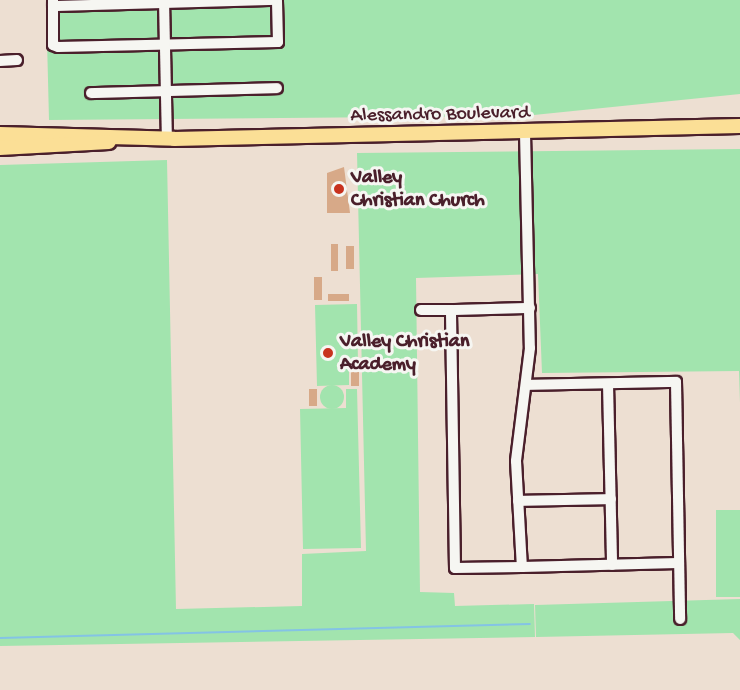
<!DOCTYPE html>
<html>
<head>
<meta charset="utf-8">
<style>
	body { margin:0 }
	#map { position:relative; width:740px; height:690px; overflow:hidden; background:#eddfd2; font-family:"Gochi Hand",sans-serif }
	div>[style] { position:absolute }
	.green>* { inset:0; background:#a2e4ae; transform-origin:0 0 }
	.round { border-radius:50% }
	.stream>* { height:2px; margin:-1px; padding:0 1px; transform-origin:1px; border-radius:1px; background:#84c3e5 }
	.building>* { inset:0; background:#d7a988; transform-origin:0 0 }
	.roads { filter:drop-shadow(2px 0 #4a1f2b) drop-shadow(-2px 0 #4a1f2b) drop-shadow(0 2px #4a1f2b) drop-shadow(0 -2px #4a1f2b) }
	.minor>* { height:10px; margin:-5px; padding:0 5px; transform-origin:5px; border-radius:5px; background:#f6f6f2 }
	.major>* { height:14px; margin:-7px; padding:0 7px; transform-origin:7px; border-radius:7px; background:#fbdf96 }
	.dots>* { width:16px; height:16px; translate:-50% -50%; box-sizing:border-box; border:3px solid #f6f6f2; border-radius:50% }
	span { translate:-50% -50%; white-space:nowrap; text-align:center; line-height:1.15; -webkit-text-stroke:6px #f6f6f2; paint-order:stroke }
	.street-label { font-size:20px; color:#4a1f2b }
	.poi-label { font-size:20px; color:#4a1f2b; font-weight:700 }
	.left { translate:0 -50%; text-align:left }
</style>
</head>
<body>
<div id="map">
	<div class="green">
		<div style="clip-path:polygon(46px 0,740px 0,740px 94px,524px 116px,49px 120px)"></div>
		<div style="clip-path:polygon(740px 149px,740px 403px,739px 371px,542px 373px,538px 274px,416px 278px,420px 592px,454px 593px,455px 606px,534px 604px,535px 637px,0 646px,0 165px,167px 160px,176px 609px,302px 606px,302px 554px,366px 551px,357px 153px)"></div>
		<div style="clip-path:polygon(357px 304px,358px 364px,349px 364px,349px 385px,317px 386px,315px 305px)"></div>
		<div class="round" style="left:320px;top:385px;width:24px;height:24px"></div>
		<div style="clip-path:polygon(346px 389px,357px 389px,361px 548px,303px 549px,300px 409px,346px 408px)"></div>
		<div style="left:740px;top:510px;width:87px;height:24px;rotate:90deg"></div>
		<div style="clip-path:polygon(740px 599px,740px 640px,733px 633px,536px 637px,535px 605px)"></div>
	</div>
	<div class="stream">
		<div style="left:0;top:638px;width:530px;rotate:-1.51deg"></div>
	</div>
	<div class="building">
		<div style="clip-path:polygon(344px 167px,350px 213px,327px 213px,327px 173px)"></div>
		<div style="left:331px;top:244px;width:7px;height:27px"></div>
		<div style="left:346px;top:246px;width:8px;height:23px"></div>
		<div style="left:314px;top:277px;width:8px;height:23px"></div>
		<div style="left:328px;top:294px;width:21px;height:7px"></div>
		<div style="left:351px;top:366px;width:8px;height:20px"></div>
		<div style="left:309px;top:389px;width:8px;height:17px"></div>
	</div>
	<div class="roads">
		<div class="minor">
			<div style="left:53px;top:0;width:45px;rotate:90deg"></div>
			<div style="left:53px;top:45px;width:5px;rotate:22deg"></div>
			<div style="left:58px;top:47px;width:220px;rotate:-1.3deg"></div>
			<div style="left:278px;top:42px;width:42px;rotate:-91.4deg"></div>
			<div style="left:164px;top:0;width:139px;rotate:88.8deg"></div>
			<div style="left:53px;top:6px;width:220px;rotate:-1.6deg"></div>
			<div style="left:0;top:61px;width:17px;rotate:-3deg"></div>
			<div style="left:91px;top:93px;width:186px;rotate:-1.5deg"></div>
			<div style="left:525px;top:133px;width:215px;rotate:88.7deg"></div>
			<div style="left:530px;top:348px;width:114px;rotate:97.1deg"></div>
			<div style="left:516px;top:461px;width:106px;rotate:86.8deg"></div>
			<div style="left:522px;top:567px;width:156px;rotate:-1.5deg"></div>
			<div style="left:421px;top:310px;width:30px"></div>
			<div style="left:608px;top:384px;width:181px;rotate:88.7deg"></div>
			<div style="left:527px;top:385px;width:149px;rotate:-1.2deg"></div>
			<div style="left:676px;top:382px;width:237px;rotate:89deg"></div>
			<div style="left:518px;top:501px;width:93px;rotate:-1.2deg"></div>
			<div style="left:522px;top:567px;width:67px;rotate:179.1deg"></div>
			<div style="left:455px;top:568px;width:258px;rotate:-90.9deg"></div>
			<div style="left:451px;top:310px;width:79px;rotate:-1.5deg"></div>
		</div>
		<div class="major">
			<div style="left:0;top:134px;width:174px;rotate:1.6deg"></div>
			<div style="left:174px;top:139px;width:566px;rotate:-1.32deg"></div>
			<div style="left:0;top:148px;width:109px;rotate:-3.2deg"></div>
		</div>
	</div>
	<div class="dots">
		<div style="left:339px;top:189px;background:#c8321e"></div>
		<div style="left:328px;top:353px;background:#c8321e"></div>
	</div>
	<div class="street-label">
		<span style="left:440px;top:115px;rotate:-1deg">Alessandro Boulevard</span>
	</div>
	<div class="poi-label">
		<span class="left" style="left:351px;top:190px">Valley<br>Christian Church</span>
		<span class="left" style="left:340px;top:354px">Valley Christian<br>Academy</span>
	</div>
</div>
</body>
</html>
